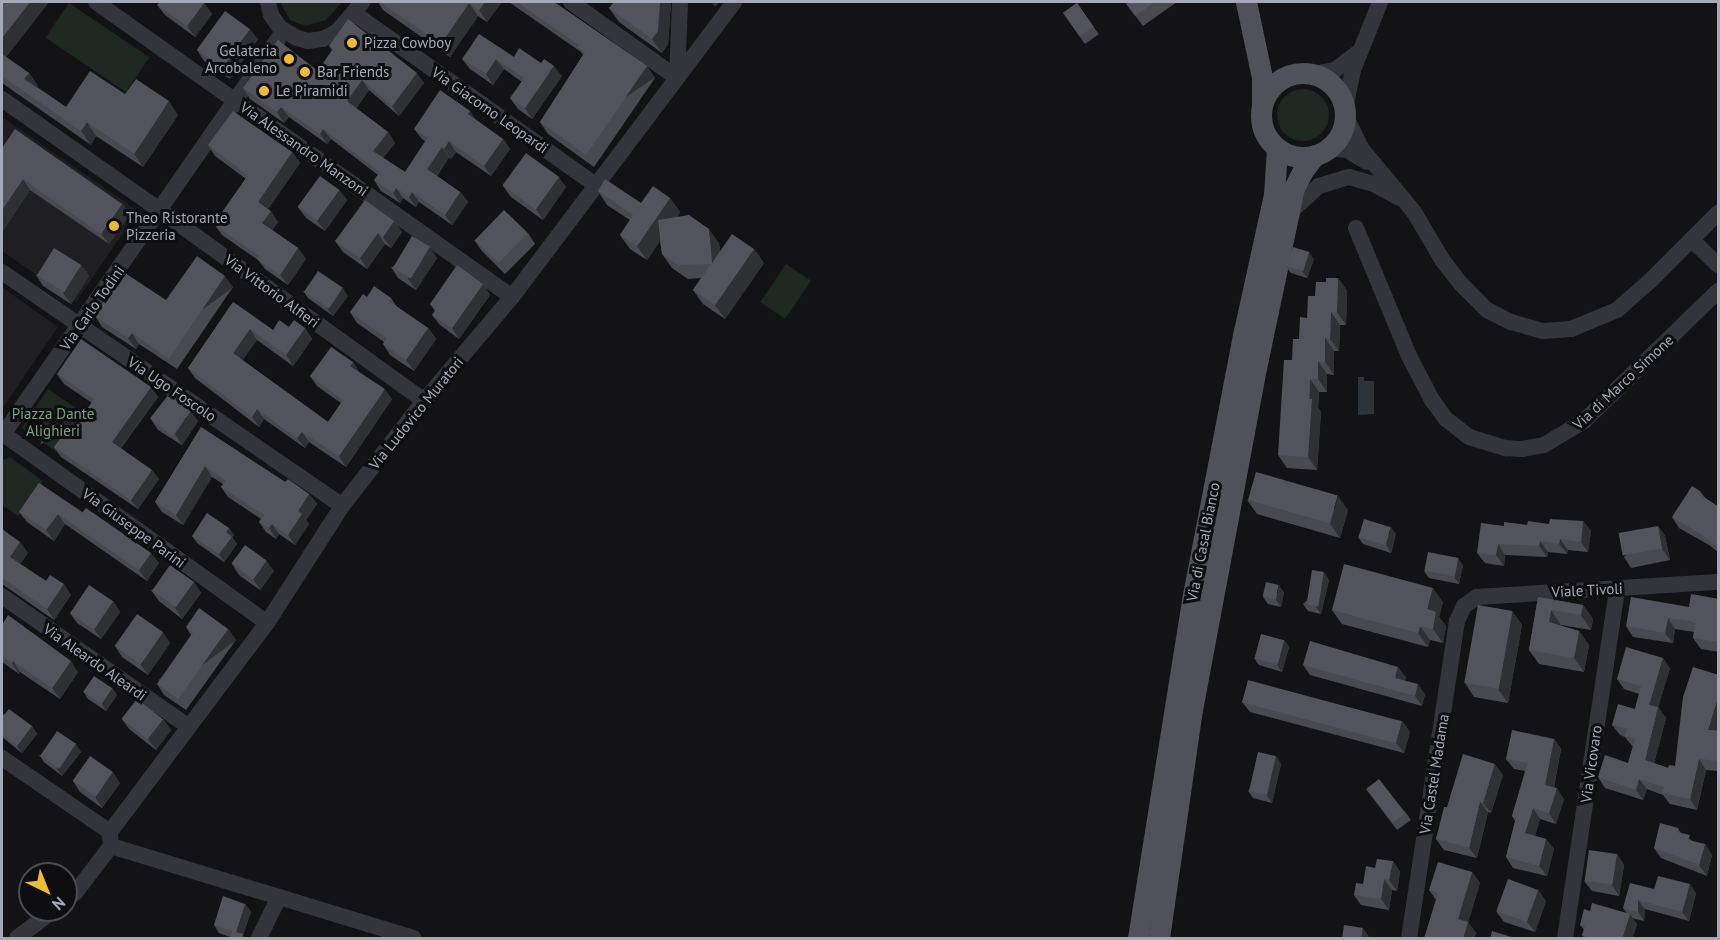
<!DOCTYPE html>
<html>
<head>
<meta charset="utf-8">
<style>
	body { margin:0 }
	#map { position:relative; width:1720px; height:940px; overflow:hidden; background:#131315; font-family:"PT Sans",sans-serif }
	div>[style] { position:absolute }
	.built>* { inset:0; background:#1f1f22 }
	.green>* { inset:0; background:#1f2721; transform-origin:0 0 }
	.round { border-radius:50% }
	.water>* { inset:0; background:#2c333a }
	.path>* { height:2px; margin-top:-1px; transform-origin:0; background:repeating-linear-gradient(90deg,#3a3c41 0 3px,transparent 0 7.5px) }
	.minor>* { height:16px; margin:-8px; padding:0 8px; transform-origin:8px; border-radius:8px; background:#34353a }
	.major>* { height:21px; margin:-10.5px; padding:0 10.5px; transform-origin:10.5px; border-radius:10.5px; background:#505159 }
	.major>.ring { margin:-10.5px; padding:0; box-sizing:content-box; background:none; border:21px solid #505159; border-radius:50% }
	.wall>* { inset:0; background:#494a50; transform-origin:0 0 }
	.shaded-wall>* { inset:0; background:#2f3034; transform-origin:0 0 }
	.building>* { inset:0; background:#53545b; transform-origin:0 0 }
	.dots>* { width:16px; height:16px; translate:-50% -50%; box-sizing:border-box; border:3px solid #0e0e10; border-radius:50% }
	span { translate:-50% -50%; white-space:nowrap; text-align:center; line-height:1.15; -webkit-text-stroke:6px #0e0e10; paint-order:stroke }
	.poi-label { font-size:15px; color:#a5a9b5 }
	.left { translate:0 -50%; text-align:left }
	.right { translate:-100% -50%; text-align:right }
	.street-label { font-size:15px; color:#a5a9b5 }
	.park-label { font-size:15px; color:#7c9f81 }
	.frame { position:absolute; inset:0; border:3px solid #a5a9b5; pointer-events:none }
	.north { position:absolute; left:18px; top:862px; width:60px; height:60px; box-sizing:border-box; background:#0e0e10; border:2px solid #4a4c52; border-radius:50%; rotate:137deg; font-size:16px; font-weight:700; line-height:24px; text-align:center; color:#a5a9b5 }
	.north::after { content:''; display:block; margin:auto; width:21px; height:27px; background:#ecbd34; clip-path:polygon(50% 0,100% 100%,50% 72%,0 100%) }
</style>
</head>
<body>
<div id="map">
	<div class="built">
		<div style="clip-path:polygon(2px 117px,138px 211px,76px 302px,2px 251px)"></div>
		<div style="clip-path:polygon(2px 287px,58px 327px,2px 409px)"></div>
	</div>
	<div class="green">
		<div style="clip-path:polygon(280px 2px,342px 2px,326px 20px,305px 26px,290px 20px)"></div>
		<div style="left:69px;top:3px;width:97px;height:42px;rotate:34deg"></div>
		<div class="round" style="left:1277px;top:89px;width:52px;height:52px"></div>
		<div style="left:786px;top:264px;width:30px;height:46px;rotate:34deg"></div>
		<div style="left:48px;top:389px;width:46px;height:47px;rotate:34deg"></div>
		<div style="clip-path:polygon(10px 457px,43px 481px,18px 516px,2px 505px,2px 460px)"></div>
	</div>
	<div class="water">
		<div style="clip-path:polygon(1358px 377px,1364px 377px,1364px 381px,1374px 381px,1374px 414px,1358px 415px)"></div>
	</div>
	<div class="path">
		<div style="left:35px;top:414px;width:7px;rotate:34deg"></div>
		<div style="left:41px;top:444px;width:7px;rotate:-56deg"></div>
	</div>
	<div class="minor">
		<div style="left:96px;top:2px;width:510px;rotate:35.34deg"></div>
		<div style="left:268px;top:2px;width:13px;rotate:77deg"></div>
		<div style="left:271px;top:15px;width:16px;rotate:55deg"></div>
		<div style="left:280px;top:28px;width:20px;rotate:30deg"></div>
		<div style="left:297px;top:38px;width:11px;rotate:15deg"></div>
		<div style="left:308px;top:41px;width:15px;rotate:-8deg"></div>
		<div style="left:323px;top:39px;width:17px;rotate:-28deg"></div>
		<div style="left:338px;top:31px;width:38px;rotate:-50deg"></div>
		<div style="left:571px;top:2px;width:130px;rotate:35.6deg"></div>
		<div style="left:355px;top:14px;width:296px;rotate:35.4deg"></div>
		<div style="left:1313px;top:74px;width:22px;rotate:-10deg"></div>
		<div style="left:1335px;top:70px;width:30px;rotate:-37deg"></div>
		<div style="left:677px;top:78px;width:76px;rotate:-87.7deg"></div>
		<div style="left:2px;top:99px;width:194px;rotate:35.2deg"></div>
		<div style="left:161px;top:211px;width:324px;rotate:35.8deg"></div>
		<div style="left:1345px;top:108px;width:39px;rotate:-78deg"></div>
		<div style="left:1353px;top:70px;width:73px;rotate:-68.3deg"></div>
		<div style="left:1345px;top:115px;width:37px;rotate:64deg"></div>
		<div style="left:1361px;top:148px;width:83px;rotate:50.4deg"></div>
		<div style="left:1414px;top:212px;width:57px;rotate:59.4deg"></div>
		<div style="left:1443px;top:261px;width:29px;rotate:52deg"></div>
		<div style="left:1461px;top:284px;width:37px;rotate:45deg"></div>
		<div style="left:1487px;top:310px;width:27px;rotate:27deg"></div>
		<div style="left:1511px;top:322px;width:33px;rotate:16deg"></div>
		<div style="left:1543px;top:331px;width:28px;rotate:-4deg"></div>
		<div style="left:1571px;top:329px;width:50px;rotate:-22.4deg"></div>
		<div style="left:1617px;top:310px;width:45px;rotate:-41.4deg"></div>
		<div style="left:1651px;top:280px;width:95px;rotate:-45deg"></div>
		<div style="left:1330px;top:148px;width:17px;rotate:7deg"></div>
		<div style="left:1347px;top:150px;width:23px;rotate:31deg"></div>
		<div style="left:1290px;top:212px;width:39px;rotate:-42deg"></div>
		<div style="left:1319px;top:186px;width:31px;rotate:-17deg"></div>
		<div style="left:1349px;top:177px;width:26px;rotate:16deg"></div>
		<div style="left:1374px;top:184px;width:29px;rotate:29deg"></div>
		<div style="left:1356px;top:228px;width:139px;rotate:67.5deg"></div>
		<div style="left:1409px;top:356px;width:50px;rotate:62.4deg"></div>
		<div style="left:1432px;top:400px;width:24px;rotate:54deg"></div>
		<div style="left:1446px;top:419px;width:29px;rotate:38deg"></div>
		<div style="left:1469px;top:437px;width:39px;rotate:17deg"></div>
		<div style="left:1506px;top:448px;width:16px;rotate:4deg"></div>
		<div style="left:1522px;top:449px;width:22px;rotate:-10deg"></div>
		<div style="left:1544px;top:445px;width:47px;rotate:-31deg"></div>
		<div style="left:1584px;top:421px;width:187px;rotate:-44.1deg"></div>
		<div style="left:1692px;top:240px;width:36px;rotate:44deg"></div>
		<div style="left:2px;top:272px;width:413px;rotate:34.5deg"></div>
		<div style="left:2px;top:433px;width:326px;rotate:35.6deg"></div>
		<div style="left:2px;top:436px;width:494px;rotate:-55.2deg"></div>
		<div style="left:2px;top:596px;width:228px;rotate:35deg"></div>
		<div style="left:2px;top:758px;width:131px;rotate:34.4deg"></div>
		<div style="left:110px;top:832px;width:261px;rotate:-53.1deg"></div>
		<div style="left:267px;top:623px;width:139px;rotate:-57.3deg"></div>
		<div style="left:342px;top:506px;width:133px;rotate:-52deg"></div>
		<div style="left:424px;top:401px;width:136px;rotate:-49.8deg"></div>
		<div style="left:512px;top:297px;width:369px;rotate:-53deg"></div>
		<div style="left:111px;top:846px;width:316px;rotate:16.9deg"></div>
		<div style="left:66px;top:900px;width:11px;rotate:-38deg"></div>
		<div style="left:75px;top:893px;width:59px;rotate:-52.5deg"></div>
		<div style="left:111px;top:846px;width:10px;rotate:-96deg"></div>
		<div style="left:17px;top:938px;width:46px;rotate:-37.1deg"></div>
		<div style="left:259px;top:938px;width:46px;rotate:-64deg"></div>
		<div style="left:1409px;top:938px;width:321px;rotate:-81.4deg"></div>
		<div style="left:1457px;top:621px;width:17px;rotate:-65deg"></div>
		<div style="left:1464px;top:606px;width:16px;rotate:-35deg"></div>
		<div style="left:1477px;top:597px;width:241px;rotate:-3.6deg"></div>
		<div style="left:1565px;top:938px;width:353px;rotate:-81.5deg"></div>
	</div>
	<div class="major">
		<div style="left:1246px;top:2px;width:77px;rotate:78deg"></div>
		<div style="left:1262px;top:77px;width:26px;rotate:90deg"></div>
		<div class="ring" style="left:1261px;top:73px;width:63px;height:63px"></div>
		<div style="left:1138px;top:938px;width:347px;rotate:-80.9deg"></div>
		<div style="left:1193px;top:595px;width:269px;rotate:-79.1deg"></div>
		<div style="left:1244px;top:331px;width:139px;rotate:-77.6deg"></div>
		<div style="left:1274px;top:195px;width:47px;rotate:-86.3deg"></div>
		<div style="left:1159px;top:938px;width:225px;rotate:-81.8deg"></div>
		<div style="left:1191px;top:715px;width:353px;rotate:-79.4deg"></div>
		<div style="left:1256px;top:368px;width:184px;rotate:-78.1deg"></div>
		<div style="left:1294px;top:188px;width:18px;rotate:-63deg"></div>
		<div style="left:1302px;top:172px;width:21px;rotate:-53deg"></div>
	</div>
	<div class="wall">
		<div style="clip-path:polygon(2px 2px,49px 2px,6px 57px,29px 73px,38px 86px,37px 87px,66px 107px,125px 94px,178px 115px,143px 167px,96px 136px,91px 145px,2px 83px)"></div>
		<div style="clip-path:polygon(378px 2px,501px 2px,501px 3px,487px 22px,478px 16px,450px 57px,383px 10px)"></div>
		<div style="clip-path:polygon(509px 2px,554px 2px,647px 66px,655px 78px,594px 167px,548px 134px,540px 122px,583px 55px,581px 52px)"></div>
		<div style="clip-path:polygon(614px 2px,671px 2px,668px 44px,662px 53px,619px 22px,609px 8px)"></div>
		<div style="clip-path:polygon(1125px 2px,1177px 2px,1143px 26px)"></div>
		<div style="clip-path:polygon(204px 3px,212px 14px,195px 37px,165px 15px,157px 5px)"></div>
		<div style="left:1077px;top:3px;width:38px;height:17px;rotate:55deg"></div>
		<div style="clip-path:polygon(258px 39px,230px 79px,204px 61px,197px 50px)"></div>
		<div style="clip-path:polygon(329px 46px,424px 83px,399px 116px,369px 90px,356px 109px,388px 132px,395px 143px,383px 158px,405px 172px,425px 141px,422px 139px,414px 129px,477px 121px,503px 139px,510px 149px,491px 176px,456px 152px,451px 159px,449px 157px,437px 176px,460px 192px,468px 202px,452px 225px,419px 202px,416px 207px,403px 198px,400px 203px,381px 191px,374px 180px,378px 175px,331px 139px,327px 144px,289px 117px,284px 123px,250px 99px,243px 88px,318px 71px,332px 50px)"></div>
		<div style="clip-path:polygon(514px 57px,562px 76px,532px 119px,518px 109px,510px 98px,522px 82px,504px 69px,493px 85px,470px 69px,462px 59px)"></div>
		<div style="clip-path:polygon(208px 145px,292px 152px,300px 163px,268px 209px,278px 222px,272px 230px,298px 248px,306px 259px,288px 285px,265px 269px,258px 260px,222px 235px,214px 224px,246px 179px,215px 156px)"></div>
		<div style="clip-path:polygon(2px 148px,122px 204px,130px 214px,109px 244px,30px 190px,2px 232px)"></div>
		<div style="clip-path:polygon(503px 186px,566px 187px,543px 220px,511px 197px)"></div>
		<div style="clip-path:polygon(339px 190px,347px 200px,325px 231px,306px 218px,298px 207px)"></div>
		<div style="clip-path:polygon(598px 191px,641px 203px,670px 198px,680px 212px,677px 217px,719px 243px,720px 252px,754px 249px,764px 263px,725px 319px,703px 304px,693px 290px,701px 278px,688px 279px,672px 268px,662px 254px,660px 241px,647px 260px,630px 249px,620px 235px,630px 220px,607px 205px)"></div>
		<div style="clip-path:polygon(394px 221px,402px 232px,391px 248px,385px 244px,367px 269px,343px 252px,335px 241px)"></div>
		<div style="clip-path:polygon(528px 233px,535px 244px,505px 274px,482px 251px,474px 240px)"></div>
		<div style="clip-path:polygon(437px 258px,416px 290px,398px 278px,391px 267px)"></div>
		<div style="clip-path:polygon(1314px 259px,1307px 278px,1291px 273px,1286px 266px)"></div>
		<div style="clip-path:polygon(81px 265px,89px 276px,71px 304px,43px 286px,36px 275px)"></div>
		<div style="clip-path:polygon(1338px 278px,1347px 291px,1346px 325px,1340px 325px,1339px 351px,1334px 351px,1334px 375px,1327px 374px,1327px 392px,1319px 392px,1318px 408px,1321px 412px,1317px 470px,1287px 468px,1278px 455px,1292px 360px,1315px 296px,1326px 282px)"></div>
		<div style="clip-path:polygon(483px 284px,490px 295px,459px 339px,440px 325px,432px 315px,435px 311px,430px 304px)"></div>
		<div style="clip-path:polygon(233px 287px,177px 369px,139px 344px,136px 349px,102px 327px,95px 316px,166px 300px)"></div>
		<div style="clip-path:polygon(303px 291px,348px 296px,333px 316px,308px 298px)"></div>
		<div style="clip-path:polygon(367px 297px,391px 298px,397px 307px,428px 328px,436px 339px,414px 371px,390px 355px,383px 344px,384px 342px,357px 323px,350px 312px)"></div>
		<div style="clip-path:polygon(233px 302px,273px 330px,289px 327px,305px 328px,312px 339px,293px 366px,257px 340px,242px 360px,328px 422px,341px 403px,317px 386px,310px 376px,353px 362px,359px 372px,392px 399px,346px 467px,309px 442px,305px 448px,264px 419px,259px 427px,195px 378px,188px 368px)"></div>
		<div style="clip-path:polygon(57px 374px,151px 387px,158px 397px,121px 448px,159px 479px,138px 509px,61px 457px,54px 447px,69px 435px,92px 403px,64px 384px)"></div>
		<div style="clip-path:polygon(151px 419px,198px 421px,182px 445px,158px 430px)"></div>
		<div style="clip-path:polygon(201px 427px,285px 482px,309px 494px,317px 504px,306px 520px,309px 524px,295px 545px,279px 534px,276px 539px,266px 532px,259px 522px,261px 519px,228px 497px,221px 487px,223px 484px,212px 477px,183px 525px,162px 512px,155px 502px)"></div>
		<div style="clip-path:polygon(39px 483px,159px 563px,147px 581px,65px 524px,54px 541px,27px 522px,19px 512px)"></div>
		<div style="clip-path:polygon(1700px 491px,1706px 499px,1719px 507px,1719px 553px,1709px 545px,1679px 528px,1672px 517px)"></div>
		<div style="clip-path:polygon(1247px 500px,1348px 510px,1340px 538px,1257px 514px)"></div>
		<div style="clip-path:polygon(1583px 521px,1591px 531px,1588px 552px,1568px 550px,1567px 554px,1548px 552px,1547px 557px,1505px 555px,1504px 566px,1485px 563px,1477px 553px,1504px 526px,1549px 524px)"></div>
		<div style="clip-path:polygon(1658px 526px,1665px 536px,1670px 560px,1631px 568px,1624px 557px)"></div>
		<div style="clip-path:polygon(229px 528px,234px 535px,232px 537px,237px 544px,224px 562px,197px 543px,192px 536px)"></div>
		<div style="clip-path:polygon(2px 529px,28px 553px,20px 564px,46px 581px,71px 595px,54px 620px,2px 584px)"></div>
		<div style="clip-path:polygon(1396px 534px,1391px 553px,1363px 544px,1358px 537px)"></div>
		<div style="clip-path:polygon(232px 564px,274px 571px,260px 590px,239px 575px)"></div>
		<div style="clip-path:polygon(1463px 565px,1459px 584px,1429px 578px,1424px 571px)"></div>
		<div style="clip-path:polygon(1329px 580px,1321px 614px,1308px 611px,1303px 604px)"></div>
		<div style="clip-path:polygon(194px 582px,201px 593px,182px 619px,159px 601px,151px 590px)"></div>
		<div style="clip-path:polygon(1284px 592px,1281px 607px,1268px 604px,1263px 597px)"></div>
		<div style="clip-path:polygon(1538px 597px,1583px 605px,1593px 619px,1591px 630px,1561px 625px,1561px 626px,1579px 631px,1589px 645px,1584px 672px,1539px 664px,1529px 650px)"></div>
		<div style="clip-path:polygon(1719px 599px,1719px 652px,1701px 649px,1693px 638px,1694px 632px,1675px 629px,1673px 643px,1633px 637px,1626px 626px)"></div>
		<div style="clip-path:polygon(113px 601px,120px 612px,101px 639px,77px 623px,70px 613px)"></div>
		<div style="clip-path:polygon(1443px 602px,1439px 617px,1446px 626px,1443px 643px,1430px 640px,1428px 647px,1342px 624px,1332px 610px)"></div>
		<div style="clip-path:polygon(1512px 611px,1522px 625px,1508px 703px,1474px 697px,1465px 683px)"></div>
		<div style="clip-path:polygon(2px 625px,78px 672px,60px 699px,20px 672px,19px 674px,2px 662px)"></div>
		<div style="clip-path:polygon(186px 627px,228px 629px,236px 640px,186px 710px,164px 695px,157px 684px,191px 635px)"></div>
		<div style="clip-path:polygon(1284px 640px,1289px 647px,1282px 672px,1259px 665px,1254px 658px)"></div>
		<div style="clip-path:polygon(170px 643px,148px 675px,122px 657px,115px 646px)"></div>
		<div style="clip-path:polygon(1303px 665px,1406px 677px,1405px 681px,1425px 694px,1422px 706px,1310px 675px)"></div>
		<div style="clip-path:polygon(1670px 668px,1658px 707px,1666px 718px,1654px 763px,1668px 768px,1675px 766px,1719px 675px,1719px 771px,1706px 770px,1697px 810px,1670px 804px,1663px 795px,1647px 789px,1643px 800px,1605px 788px,1598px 777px,1628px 763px,1633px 747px,1625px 737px,1620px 735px,1612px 725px,1635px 709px,1639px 694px,1624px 689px,1617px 679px)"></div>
		<div style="clip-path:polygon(112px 688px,117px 695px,106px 711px,88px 699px,83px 691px)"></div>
		<div style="clip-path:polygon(1242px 702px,1402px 721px,1410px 732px,1404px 753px,1250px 712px)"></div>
		<div style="clip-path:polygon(2px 714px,32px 726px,37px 734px,22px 753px,2px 737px)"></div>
		<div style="clip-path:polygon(122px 719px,163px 719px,171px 730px,156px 750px,129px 729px)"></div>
		<div style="clip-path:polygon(1554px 739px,1561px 749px,1554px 788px,1564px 799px,1556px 824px,1540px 819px,1535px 836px,1546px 839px,1554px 849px,1547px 876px,1513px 868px,1506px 857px,1515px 821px,1512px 816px,1525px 771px,1514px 769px,1506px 759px)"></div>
		<div style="clip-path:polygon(81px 752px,62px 776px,44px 762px,39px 755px)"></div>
		<div style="clip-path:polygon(1276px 756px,1281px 764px,1272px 803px,1253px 798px,1248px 791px)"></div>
		<div style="clip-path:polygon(1503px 775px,1491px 813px,1488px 812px,1477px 858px,1444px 850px,1436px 839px,1447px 807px)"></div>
		<div style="clip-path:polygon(73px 781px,120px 783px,102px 808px,80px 792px)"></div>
		<div style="clip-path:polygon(1366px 789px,1406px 813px,1411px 820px,1397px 830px)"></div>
		<div style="clip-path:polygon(1678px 828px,1681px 833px,1694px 842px,1705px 844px,1712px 855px,1707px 876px,1661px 858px,1654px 848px)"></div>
		<div style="clip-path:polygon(1617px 854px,1624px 865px,1619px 896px,1592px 891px,1584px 881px)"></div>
		<div style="clip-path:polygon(1393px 861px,1400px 872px,1397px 891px,1392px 890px,1389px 910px,1361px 905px,1354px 895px,1375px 868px)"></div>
		<div style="clip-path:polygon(1472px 872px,1480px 883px,1468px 922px,1476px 933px,1474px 939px,1424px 939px,1436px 900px,1429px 890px)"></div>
		<div style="clip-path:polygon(1654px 889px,1696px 893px,1689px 921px,1645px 909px,1644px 921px,1632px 918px,1637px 924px,1632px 939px,1585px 939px,1582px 935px,1584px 930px,1580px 925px,1590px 911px,1627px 914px,1623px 908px)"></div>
		<div style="clip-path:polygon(1538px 890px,1546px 901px,1535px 932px,1504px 922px,1496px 911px)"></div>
		<div style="clip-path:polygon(245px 904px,251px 912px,243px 935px,230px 937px,219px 933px,214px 925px)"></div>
	</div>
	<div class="shaded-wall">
		<div style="clip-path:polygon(30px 2px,49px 2px,2px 62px,2px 38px)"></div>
		<div style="clip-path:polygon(485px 2px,501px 2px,501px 3px,487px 22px,479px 10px)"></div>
		<div style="clip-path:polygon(660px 2px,671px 2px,668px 44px,662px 53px,652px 39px)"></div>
		<div style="clip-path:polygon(711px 2px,720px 2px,715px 7px)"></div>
		<div style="clip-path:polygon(204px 3px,212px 14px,195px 37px,187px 26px)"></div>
		<div style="clip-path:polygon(469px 3px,478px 16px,450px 57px,441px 44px)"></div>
		<div style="clip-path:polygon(250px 29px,258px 39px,230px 79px,223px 68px)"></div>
		<div style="clip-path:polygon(496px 59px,504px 69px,493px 85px,486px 74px)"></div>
		<div style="clip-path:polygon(554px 66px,562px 76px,532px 119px,525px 108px)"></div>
		<div style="left:647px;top:66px;width:14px;height:108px;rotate:56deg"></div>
		<div style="clip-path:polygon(29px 73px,38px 86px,34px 92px,24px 79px)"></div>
		<div style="clip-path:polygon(417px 73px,424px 83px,399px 116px,392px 106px)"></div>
		<div style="clip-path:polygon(362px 80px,369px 90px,354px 112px,347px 101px)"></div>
		<div style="clip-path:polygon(169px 101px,178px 115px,143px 167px,134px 154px)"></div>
		<div style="clip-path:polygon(281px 107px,289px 117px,284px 123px,277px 112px)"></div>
		<div style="clip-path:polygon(470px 111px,477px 121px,468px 114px)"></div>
		<div style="clip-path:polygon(87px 122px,96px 136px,91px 145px,81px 131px)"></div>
		<div style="clip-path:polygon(323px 129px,331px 139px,327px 144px,320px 134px)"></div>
		<div style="clip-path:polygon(388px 132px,395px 143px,380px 162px,373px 151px)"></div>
		<div style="clip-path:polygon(503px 139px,510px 149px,491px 176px,484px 166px)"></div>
		<div style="clip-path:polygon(449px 141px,456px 152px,451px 159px,444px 149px)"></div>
		<div style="clip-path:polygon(442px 147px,449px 157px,434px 179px,427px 169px)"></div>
		<div style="clip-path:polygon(292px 152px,300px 163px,265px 213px,258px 202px)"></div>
		<div style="clip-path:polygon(559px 177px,566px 187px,543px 220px,536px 209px)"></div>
		<div style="clip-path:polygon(23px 179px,30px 190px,2px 232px,2px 210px)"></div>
		<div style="clip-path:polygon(396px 188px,403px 198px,400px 203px,393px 193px)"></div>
		<div style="clip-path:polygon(339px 190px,347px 200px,325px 231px,317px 221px)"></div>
		<div style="clip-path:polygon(412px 192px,419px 202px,416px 207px,409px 197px)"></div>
		<div style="clip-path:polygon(460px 192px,468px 202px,452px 225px,445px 215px)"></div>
		<div style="clip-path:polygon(670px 198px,680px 212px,647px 260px,637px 246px)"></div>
		<div style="clip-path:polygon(122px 204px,130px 214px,109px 244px,101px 234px)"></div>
		<div style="clip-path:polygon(271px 211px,278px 222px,270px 234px,262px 223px)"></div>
		<div style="clip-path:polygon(394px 221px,402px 232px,391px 248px,383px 237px)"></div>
		<div style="clip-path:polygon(709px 229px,719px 243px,722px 277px,712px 263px)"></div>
		<div style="clip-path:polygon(378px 233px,385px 244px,367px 269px,360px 258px)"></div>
		<div style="clip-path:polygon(430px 247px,437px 258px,416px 290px,408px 279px)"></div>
		<div style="clip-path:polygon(298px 248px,306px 259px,288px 285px,280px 275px)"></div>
		<div style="clip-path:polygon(754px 249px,764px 263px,725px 319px,715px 305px)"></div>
		<div style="clip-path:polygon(1309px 252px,1314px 259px,1307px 278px,1302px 271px)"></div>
		<div style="clip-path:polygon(81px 265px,89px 276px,71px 304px,63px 293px)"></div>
		<div style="left:225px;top:276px;width:14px;height:100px;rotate:54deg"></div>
		<div style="clip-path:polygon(1338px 278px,1347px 291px,1346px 325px,1337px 312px)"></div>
		<div style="clip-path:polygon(483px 284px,490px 295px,459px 339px,452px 328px)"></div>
		<div style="clip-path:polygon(343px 288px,348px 296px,333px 316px,327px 309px)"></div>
		<div style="clip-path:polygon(1331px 312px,1340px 325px,1339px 351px,1330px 339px)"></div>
		<div style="clip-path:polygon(305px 328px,312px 339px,293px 366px,286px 355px)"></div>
		<div style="clip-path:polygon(428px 328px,436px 339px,414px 371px,406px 360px)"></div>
		<div style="clip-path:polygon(250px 329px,257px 340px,240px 364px,233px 353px)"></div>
		<div style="clip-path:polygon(132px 333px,139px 344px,136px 349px,128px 338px)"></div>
		<div style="clip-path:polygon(1325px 338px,1334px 351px,1334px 375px,1325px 362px)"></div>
		<div style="clip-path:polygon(1318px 361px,1327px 374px,1327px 392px,1318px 379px)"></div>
		<div style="clip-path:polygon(353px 362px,360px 373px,350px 366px)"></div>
		<div style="clip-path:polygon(1310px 379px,1319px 392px,1318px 408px,1321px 412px,1317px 470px,1308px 457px)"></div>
		<div style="clip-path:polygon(151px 387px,158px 397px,118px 451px,112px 442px)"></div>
		<div style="clip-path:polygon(385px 389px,392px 399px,346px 467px,339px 456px)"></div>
		<div style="clip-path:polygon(257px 409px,264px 419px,259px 427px,252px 417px)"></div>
		<div style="clip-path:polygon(191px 411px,198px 421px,182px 445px,175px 434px)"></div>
		<div style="clip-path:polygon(302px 432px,309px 442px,305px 448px,297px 438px)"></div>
		<div style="clip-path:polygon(205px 466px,212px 477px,183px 525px,176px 515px)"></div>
		<div style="clip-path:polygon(152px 470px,159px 479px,138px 509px,131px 500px)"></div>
		<div style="clip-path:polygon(309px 494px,317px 504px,306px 520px,309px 524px,295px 545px,288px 535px,298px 511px)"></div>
		<div style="clip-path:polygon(1338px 496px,1348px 510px,1340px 538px,1330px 524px)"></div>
		<div style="clip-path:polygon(58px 514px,65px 524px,54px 541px,46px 530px)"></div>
		<div style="clip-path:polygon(1583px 521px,1591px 531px,1588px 552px,1581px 542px)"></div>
		<div style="clip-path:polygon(272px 524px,279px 534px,276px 539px,269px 528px)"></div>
		<div style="clip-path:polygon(1658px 526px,1665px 536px,1670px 560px,1662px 549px)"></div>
		<div style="clip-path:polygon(1391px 527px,1396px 534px,1391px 553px,1386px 545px)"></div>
		<div style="clip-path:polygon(229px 528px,234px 535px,232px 538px,237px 544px,224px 562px,219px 554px,226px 532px)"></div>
		<div style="clip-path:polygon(1560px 539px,1568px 550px,1567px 554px,1559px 544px)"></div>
		<div style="clip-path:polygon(1540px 541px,1548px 552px,1547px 557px,1539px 546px)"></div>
		<div style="clip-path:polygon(20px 542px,28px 553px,18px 568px,10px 557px)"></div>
		<div style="clip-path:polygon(1498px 544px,1505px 555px,1504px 566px,1496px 555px)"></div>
		<div style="clip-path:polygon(151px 553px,159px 563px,147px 581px,139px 570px)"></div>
		<div style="clip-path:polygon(1458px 558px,1463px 565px,1459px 584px,1454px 577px)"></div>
		<div style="clip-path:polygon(267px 561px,274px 571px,260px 590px,253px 579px)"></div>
		<div style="clip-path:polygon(1324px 572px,1329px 580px,1321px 614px,1316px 607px)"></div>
		<div style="clip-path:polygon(194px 582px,201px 593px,182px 619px,175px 608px)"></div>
		<div style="clip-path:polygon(64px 584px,71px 595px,54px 620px,47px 609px)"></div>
		<div style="clip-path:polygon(1279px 585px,1284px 592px,1281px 607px,1276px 600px)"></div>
		<div style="clip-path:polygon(1433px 588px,1443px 602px,1439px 617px,1446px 626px,1443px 643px,1433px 629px,1427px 609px)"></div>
		<div style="clip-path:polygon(113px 601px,120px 612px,101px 639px,94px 629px)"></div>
		<div style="clip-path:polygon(1583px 605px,1593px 619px,1591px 630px,1581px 615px)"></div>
		<div style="clip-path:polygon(1551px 610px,1561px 625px,1559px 636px,1549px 622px)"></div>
		<div style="clip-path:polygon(1512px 611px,1522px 625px,1508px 703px,1498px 689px)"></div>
		<div style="clip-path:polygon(1668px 618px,1675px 629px,1673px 643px,1665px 633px)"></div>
		<div style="clip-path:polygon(1420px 626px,1430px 640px,1428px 647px,1418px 633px)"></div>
		<div style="left:228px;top:629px;width:14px;height:86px;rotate:54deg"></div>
		<div style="clip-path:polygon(1579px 631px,1589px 645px,1584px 672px,1574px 658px)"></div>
		<div style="clip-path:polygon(163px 632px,170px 643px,148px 675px,140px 664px)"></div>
		<div style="clip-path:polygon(1284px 640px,1289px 647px,1282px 672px,1277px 665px)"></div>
		<div style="clip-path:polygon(1663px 658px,1670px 668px,1656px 715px,1649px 705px)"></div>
		<div style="clip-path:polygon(13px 661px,20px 672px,19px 674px,12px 663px)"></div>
		<div style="clip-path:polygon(71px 661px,78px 672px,60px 699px,52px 688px)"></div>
		<div style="clip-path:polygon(1398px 667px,1406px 677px,1402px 688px,1395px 678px)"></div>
		<div style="clip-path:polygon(1418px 684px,1425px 694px,1422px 706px,1415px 696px)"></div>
		<div style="clip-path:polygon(112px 688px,117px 695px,106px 711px,101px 703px)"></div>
		<div style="clip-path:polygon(1719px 694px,1719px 731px,1708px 730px)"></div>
		<div style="clip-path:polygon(1658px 707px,1666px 718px,1652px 771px,1645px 760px)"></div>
		<div style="clip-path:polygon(163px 719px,171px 730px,156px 750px,148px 739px)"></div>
		<div style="clip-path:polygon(1402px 721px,1410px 732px,1404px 753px,1396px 743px)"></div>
		<div style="clip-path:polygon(32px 726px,37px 734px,22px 753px,17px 746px)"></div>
		<div style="clip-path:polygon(1554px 739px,1561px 749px,1552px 796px,1545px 785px)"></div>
		<div style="clip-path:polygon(76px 744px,81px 752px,62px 776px,57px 769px)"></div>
		<div style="clip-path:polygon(1276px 756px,1281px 764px,1272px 803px,1267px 796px)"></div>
		<div style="clip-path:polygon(1699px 759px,1706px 770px,1697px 810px,1690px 799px)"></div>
		<div style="clip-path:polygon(1495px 764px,1503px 775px,1491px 813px,1483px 803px)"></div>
		<div style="clip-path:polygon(113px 772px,120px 783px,102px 808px,95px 797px)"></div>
		<div style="clip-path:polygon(1639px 779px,1647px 789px,1643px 800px,1636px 790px)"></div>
		<div style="clip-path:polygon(1557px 788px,1564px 799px,1556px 824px,1549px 813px)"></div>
		<div style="clip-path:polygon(1480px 802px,1488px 812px,1477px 858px,1469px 848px)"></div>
		<div style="clip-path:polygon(1533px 808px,1540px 819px,1533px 844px,1525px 833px)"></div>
		<div style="clip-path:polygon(1546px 839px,1554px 849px,1547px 876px,1539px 866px)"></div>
		<div style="clip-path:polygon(1705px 844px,1712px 855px,1707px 876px,1699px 865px)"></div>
		<div style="clip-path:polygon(1617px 854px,1624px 865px,1619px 896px,1612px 885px)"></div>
		<div style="clip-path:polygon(1393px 861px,1400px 872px,1397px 891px,1389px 880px)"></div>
		<div style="clip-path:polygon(1472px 872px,1480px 883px,1466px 930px,1458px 919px)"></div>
		<div style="clip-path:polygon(1384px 879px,1392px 890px,1389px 910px,1381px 899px)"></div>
		<div style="clip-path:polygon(1690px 884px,1696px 893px,1689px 921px,1682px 912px)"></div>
		<div style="clip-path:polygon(1538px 890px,1546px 901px,1535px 932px,1527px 922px)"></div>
		<div style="clip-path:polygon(1638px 900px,1645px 909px,1644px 921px,1638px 912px)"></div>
		<div style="clip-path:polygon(245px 904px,251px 912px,243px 935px,246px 939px,240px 939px,236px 932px)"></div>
		<div style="clip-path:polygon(1630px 914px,1637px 924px,1632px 939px,1622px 939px)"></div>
		<div style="clip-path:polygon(1468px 922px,1476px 933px,1474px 939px,1463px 939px)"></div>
		<div style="clip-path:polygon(1363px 928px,1370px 938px,1370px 939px,1361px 939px)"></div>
	</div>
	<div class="building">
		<div style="clip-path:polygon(2px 2px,30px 2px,2px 38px)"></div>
		<div style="clip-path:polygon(160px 2px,202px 2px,204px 3px,187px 26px,157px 5px)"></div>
		<div style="clip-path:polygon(380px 2px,485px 2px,479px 10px,469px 3px,441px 44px)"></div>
		<div style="clip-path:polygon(517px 2px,554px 2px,647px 66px,586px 155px,540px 122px,585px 52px,577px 47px,579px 45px)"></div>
		<div style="clip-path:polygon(614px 2px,660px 2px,658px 31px,652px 39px,609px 8px)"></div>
		<div style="clip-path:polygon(1125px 2px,1155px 2px,1135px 16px)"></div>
		<div style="left:1077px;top:3px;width:29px;height:17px;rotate:55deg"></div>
		<div style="left:225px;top:11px;width:31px;height:48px;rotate:36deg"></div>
		<div style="clip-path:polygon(348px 19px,417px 73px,392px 106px,362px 80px,347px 101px,388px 132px,373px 151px,405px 172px,428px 138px,414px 129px,440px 90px,470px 111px,468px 114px,503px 139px,484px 166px,449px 141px,444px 149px,442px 147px,427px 169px,460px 192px,445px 215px,412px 192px,409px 197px,396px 188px,393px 193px,374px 180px,380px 172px,323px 129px,320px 134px,281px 107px,277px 112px,243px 88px,278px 40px,318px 71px,333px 49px,329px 46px)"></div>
		<div style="clip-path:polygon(479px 34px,514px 57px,519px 48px,541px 63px,544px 59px,554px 66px,525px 108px,510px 98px,524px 78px,496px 59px,486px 74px,462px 59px)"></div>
		<div style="clip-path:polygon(2px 54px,29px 73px,24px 79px,66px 107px,90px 71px,125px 94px,136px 79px,169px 101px,134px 154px,87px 122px,81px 131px,2px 76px)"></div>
		<div style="clip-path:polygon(233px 111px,292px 152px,258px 202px,271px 211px,262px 223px,298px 248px,280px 275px,257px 259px,259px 256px,214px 224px,248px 175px,208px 145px)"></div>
		<div style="clip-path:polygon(15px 129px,122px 204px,101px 234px,23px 179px,2px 210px,2px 148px)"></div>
		<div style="left:526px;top:153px;width:41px;height:40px;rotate:36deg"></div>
		<div style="left:320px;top:176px;width:24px;height:38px;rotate:36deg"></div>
		<div style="clip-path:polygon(605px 179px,641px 203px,653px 186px,670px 198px,637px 246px,620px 235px,633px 215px,598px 191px)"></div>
		<div style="clip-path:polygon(365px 200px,394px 221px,383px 237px,378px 233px,360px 258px,335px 241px)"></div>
		<div style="left:504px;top:210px;width:33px;height:42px;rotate:44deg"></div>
		<div style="clip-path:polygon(689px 215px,709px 229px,712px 263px,732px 234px,754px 249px,715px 305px,693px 290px,711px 264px,678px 265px,662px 254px,658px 220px)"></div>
		<div style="left:412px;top:236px;width:21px;height:37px;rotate:31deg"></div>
		<div style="left:1293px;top:247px;width:17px;height:20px;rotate:17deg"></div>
		<div style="left:54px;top:248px;width:32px;height:32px;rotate:32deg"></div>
		<div style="clip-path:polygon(197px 256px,225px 276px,169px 359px,132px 333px,128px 338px,95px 316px,122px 271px,166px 300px)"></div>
		<div style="clip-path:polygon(457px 265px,483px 284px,452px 328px,432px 315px,436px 309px,430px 304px)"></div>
		<div style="left:318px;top:271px;width:30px;height:25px;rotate:34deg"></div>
		<div style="clip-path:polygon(1326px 278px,1338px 278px,1337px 312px,1331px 312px,1330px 339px,1325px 338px,1325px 362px,1318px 361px,1318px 379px,1310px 379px,1309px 399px,1312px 399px,1308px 457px,1278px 455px,1284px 360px,1292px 360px,1293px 339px,1299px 339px,1300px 317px,1307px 318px,1308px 296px,1315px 296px,1316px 282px,1326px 282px)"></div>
		<div style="clip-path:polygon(374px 286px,391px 298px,389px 301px,428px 328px,406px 360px,383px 344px,387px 338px,350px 312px,363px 294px,367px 297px)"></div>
		<div style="clip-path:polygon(233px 302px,273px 330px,279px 320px,289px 327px,294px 320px,305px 328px,286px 355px,250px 329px,233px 353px,328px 422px,343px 400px,310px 376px,331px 347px,353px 362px,350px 366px,385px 389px,339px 456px,302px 432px,297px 438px,257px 409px,252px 417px,188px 368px)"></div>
		<div style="clip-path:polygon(81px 339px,151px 387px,112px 442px,152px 470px,131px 500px,54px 447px,65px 432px,69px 435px,94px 399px,57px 374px)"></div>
		<div style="left:169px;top:394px;width:28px;height:31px;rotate:38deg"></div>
		<div style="clip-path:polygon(201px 427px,285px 482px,288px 479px,309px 494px,298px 511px,302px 514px,288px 535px,272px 524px,269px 528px,259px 522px,264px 515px,221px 487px,226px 481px,205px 466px,176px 515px,155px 502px)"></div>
		<div style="left:1256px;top:472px;width:85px;height:29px;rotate:16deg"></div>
		<div style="clip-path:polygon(39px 483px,82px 513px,86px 508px,151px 553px,139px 570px,58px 514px,46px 530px,19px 512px)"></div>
		<div style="clip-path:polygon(1692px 486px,1700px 491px,1699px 494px,1719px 507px,1719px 548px,1702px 535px,1672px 517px)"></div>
		<div style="clip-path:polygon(207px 513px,229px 528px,226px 532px,232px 537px,219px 554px,192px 536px)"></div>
		<div style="left:1364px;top:519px;width:28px;height:19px;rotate:17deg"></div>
		<div style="clip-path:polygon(1550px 519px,1583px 521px,1581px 542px,1560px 539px,1559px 544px,1540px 541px,1539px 546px,1498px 544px,1496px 555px,1477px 553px,1481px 523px,1504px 526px,1504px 522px,1527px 525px,1528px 521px,1549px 524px)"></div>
		<div style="left:1658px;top:526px;width:23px;height:40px;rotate:80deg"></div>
		<div style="clip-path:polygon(2px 529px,20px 542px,10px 557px,46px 581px,50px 575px,64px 584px,47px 609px,2px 578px)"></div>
		<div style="left:245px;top:545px;width:27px;height:23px;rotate:36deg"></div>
		<div style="left:1428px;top:552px;width:31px;height:19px;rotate:11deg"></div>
		<div style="clip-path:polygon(1344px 564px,1433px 588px,1427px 609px,1436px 612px,1433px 629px,1420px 626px,1418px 633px,1332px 610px)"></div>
		<div style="left:170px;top:565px;width:29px;height:31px;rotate:35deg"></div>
		<div style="left:1312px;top:570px;width:12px;height:35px;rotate:9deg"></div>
		<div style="left:1266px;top:582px;width:13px;height:15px;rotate:13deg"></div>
		<div style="left:89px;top:585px;width:29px;height:34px;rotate:34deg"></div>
		<div style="clip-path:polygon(1691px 594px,1719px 599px,1719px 642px,1693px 638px,1695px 624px,1690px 621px,1668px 618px,1665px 633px,1626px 626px,1631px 597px,1689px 607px)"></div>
		<div style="clip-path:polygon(1538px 597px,1583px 605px,1581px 615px,1551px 610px,1549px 622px,1579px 631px,1574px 658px,1529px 650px)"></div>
		<div style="left:1478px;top:605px;width:35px;height:79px;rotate:10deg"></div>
		<div style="clip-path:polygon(199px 608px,228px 629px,178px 699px,157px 684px,193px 633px,186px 627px)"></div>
		<div style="left:137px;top:614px;width:32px;height:39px;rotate:35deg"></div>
		<div style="clip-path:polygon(8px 615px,71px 661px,52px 688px,13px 661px,12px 663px,2px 656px,2px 625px)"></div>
		<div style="left:1261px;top:634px;width:24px;height:25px;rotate:15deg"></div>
		<div style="clip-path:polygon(1310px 641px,1398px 667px,1395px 678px,1418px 684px,1415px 696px,1303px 665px)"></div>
		<div style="clip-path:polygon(1626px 647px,1663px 658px,1649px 705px,1658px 707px,1645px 760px,1668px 768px,1669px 765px,1675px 766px,1683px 697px,1693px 667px,1719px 675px,1719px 694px,1708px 730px,1719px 731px,1719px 761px,1699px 759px,1690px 799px,1662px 793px,1664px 787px,1639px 779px,1636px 790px,1598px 777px,1605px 755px,1628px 763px,1635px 739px,1625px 736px,1627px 729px,1612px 725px,1618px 704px,1635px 709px,1641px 686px,1617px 679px)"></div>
		<div style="left:94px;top:676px;width:22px;height:19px;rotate:34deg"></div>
		<div style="left:1248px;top:680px;width:159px;height:23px;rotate:15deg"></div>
		<div style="left:137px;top:699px;width:33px;height:25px;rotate:38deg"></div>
		<div style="clip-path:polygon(9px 709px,32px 726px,17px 746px,2px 734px,2px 714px,4px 715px)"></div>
		<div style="clip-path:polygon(1512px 730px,1554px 739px,1545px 785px,1557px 788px,1549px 813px,1533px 808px,1525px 833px,1546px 839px,1539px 866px,1506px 857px,1516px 818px,1512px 816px,1528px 763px,1506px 759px)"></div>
		<div style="left:57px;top:731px;width:23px;height:30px;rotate:34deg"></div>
		<div style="left:1258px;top:752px;width:18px;height:40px;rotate:13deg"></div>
		<div style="clip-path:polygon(1463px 754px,1495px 764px,1483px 803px,1480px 802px,1469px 848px,1436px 839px,1444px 807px,1447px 807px)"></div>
		<div style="left:90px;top:756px;width:28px;height:30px;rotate:35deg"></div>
		<div style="left:1379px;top:779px;width:43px;height:16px;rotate:52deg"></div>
		<div style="clip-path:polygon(1660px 823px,1678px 828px,1677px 832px,1690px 835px,1688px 840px,1705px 844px,1699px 865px,1654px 848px)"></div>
		<div style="left:1589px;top:850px;width:28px;height:31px;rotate:8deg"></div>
		<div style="clip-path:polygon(1377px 859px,1393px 861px,1389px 880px,1384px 879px,1381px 899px,1354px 895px,1356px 883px,1363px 884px,1366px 866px,1375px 868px)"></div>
		<div style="clip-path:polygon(1438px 862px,1472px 872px,1458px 919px,1468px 922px,1463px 939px,1424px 939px,1438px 893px,1429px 890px)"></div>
		<div style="clip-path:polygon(1658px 876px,1690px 884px,1682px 912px,1638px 900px,1638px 912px,1623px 908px,1630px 883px,1654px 889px)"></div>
		<div style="left:1508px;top:879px;width:32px;height:34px;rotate:20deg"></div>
		<div style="clip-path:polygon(223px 896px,245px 904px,236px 932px,243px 934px,242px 939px,230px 939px,232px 931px,214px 925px)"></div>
		<div style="clip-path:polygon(1592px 903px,1630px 914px,1622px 939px,1618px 937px,1617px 939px,1595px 939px,1582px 935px,1585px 926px,1580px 925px,1584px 909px,1590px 911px)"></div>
		<div style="clip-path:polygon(1344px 925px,1363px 928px,1361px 939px,1342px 939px)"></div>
		<div style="clip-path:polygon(1492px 931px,1518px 939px,1490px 939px)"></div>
	</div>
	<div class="dots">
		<div style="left:352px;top:43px;background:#ecbd34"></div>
		<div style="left:289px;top:59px;background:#ecbd34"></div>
		<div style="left:305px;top:72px;background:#ecbd34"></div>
		<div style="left:264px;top:91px;background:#ecbd34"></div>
		<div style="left:114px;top:226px;background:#ecbd34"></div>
	</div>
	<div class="poi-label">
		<span class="left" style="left:364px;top:43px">Pizza Cowboy</span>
		<span class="right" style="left:277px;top:59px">Gelateria<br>Arcobaleno</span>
		<span class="left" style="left:317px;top:72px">Bar Friends</span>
		<span class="left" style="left:276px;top:91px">Le Piramidi</span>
		<span class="left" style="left:126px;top:226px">Theo Ristorante<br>Pizzeria</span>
	</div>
	<div class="street-label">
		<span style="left:490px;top:110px;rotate:35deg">Via Giacomo Leopardi</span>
		<span style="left:304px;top:149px;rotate:35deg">Via Alessandro Manzoni</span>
		<span style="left:272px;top:291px;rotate:36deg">Via Vittorio Alfieri</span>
		<span style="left:92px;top:308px;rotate:-55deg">Via Carlo Todini</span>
		<span style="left:1623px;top:382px;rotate:-43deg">Via di Marco Simone</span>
		<span style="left:172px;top:389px;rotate:34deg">Via Ugo Foscolo</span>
		<span style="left:416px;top:413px;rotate:-51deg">Via Ludovico Muratori</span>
		<span style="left:134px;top:528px;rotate:36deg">Via Giuseppe Parini</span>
		<span style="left:1203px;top:542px;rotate:-79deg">Via di Casal Bianco</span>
		<span style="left:1587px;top:590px;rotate:-3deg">Viale Tivoli</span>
		<span style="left:95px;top:662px;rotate:35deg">Via Aleardo Aleardi</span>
		<span style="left:1591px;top:764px;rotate:-82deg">Via Vicovaro</span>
		<span style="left:1434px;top:774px;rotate:-81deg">Via Castel Madama</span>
	</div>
	<div class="park-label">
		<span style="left:53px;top:422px">Piazza Dante<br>Alighieri</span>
	</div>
	<div class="frame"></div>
	<div class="north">N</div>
</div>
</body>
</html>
